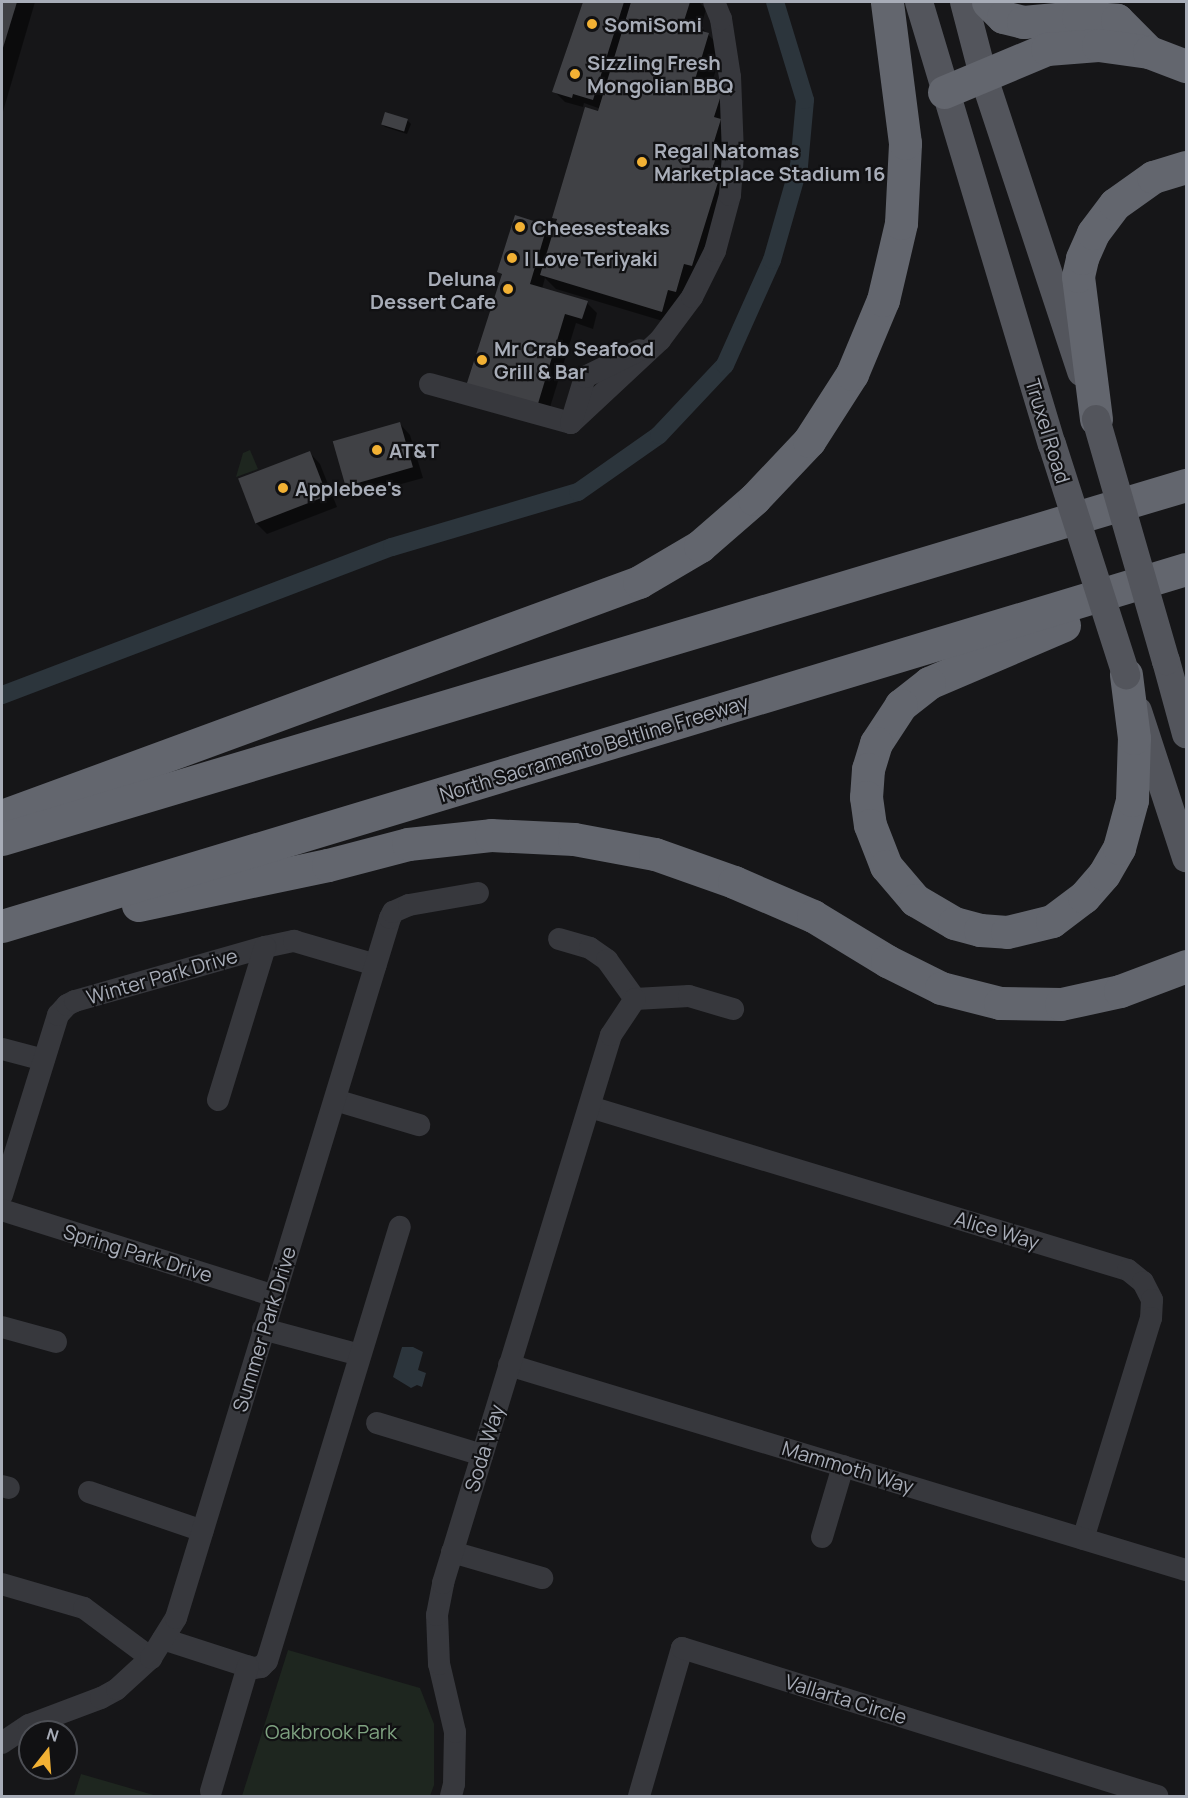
<!DOCTYPE html>
<html>
<head>
<meta charset="utf-8">
<style>
	body { margin:0 }
	#map { position:relative; width:1188px; height:1798px; overflow:hidden; background:#161618; font-family:Manrope,sans-serif }
	div>[style] { position:absolute }
	.green>* { inset:0; background:#1e261f }
	.water>* { inset:0; background:#2c353c }
	.shadow>* { inset:0; background:#0007 }
	.canal>* { height:18px; margin:-9px; padding:0 9px; transform-origin:9px; border-radius:9px; background:#2c353c }
	.building>* { inset:0; background:#404145; transform-origin:0 0 }
	.minor>* { height:22px; margin:-11px; padding:0 11px; transform-origin:11px; border-radius:11px; background:#37383d }
	.major>* { height:28px; margin:-14px; padding:0 14px; transform-origin:14px; border-radius:14px; background:#53555c }
	.highway>* { height:33px; margin:-16.5px; padding:0 16.5px; transform-origin:16.5px; border-radius:16.5px; background:#63666e }
	.major-bridge>* { height:28px; margin:-14px; padding:0 14px; transform-origin:14px; border-radius:14px; background:#53555c }
	.dots>* { width:16px; height:16px; translate:-50% -50%; box-sizing:border-box; border:3px solid #111113; border-radius:50% }
	span { translate:-50% -50%; white-space:nowrap; text-align:center; line-height:1.15; -webkit-text-stroke:4.5px #111113; paint-order:stroke }
	.poi-label { font-size:20px; color:#a8adb8; font-weight:700 }
	.left { translate:0 -50%; text-align:left }
	.right { translate:-100% -50%; text-align:right }
	.street-label { font-size:20px; color:#a8adb8 }
	.park-label { font-size:20px; color:#7fa381 }
	.frame { position:absolute; inset:0; border:3px solid #a8adb8; pointer-events:none }
	.north { position:absolute; left:18px; top:1720px; width:60px; height:60px; box-sizing:border-box; background:#111113; border:2px solid #4d4f55; border-radius:50%; rotate:17deg; font-size:16px; font-weight:700; line-height:24px; text-align:center; color:#a8adb8 }
	.north::after { content:''; display:block; margin:auto; width:21px; height:27px; background:#f2b134; clip-path:polygon(50% 0,100% 100%,50% 72%,0 100%) }
</style>
</head>
<body>
<div id="map">
	<div class="green">
		<div style="clip-path:polygon(250px 450px,258px 469px,236px 477px,243px 453px)"></div>
		<div style="clip-path:polygon(288px 1650px,420px 1688px,434px 1724px,434px 1785px,430px 1796px,242px 1796px)"></div>
		<div style="clip-path:polygon(81px 1774px,157px 1796px,74px 1796px)"></div>
	</div>
	<div class="water">
		<div style="clip-path:polygon(402px 1347px,413px 1347px,423px 1352px,418px 1370px,426px 1373px,422px 1387px,417px 1385px,411px 1388px,393px 1377px)"></div>
	</div>
	<div class="shadow">
		<div style="clip-path:polygon(2px 2px,35px 2px,2px 115px)"></div>
		<div style="clip-path:polygon(583px 2px,699px 2px,706px 9px,701px 27px,722px 49px,710px 90px,721px 93px,732px 195px,676px 325px,556px 289px,545px 278px,542px 289px,587px 303px,597px 313px,593px 329px,576px 323px,547px 417px,478px 396px,503px 276px,499px 272px,542px 225px,554px 236px,558px 221px,554px 217px,601px 109px,584px 103px,583px 107px,565px 102px,554px 91px,562px 75px)"></div>
		<div style="clip-path:polygon(386px 113px,408px 121px,411px 124px,407px 134px,385px 127px,382px 124px)"></div>
		<div style="clip-path:polygon(400px 424px,410px 435px,423px 478px,358px 496px,347px 485px)"></div>
		<div style="clip-path:polygon(310px 453px,320px 464px,337px 507px,267px 534px,256px 523px)"></div>
	</div>
	<div class="canal">
		<div style="left:2px;top:695px;width:417px;rotate:-20.8deg"></div>
		<div style="left:392px;top:547px;width:194px;rotate:-16.5deg"></div>
		<div style="left:578px;top:492px;width:99px;rotate:-35.1deg"></div>
		<div style="left:659px;top:435px;width:96px;rotate:-46.7deg"></div>
		<div style="left:725px;top:365px;width:115px;rotate:-65.9deg"></div>
		<div style="left:772px;top:260px;width:98px;rotate:-74deg"></div>
		<div style="left:799px;top:166px;width:66px;rotate:-84.8deg"></div>
		<div style="left:805px;top:100px;width:102px;rotate:-107deg"></div>
	</div>
	<div class="building">
		<div style="clip-path:polygon(2px 2px,17px 2px,2px 51px)"></div>
		<div style="clip-path:polygon(583px 2px,624px 2px,593px 100px,573px 94px,572px 98px,552px 92px)"></div>
		<div style="clip-path:polygon(631px 2px,690px 2px,684px 21px,703px 27px,702px 31px,709px 33px,694px 83px,722px 92px,714px 117px,721px 119px,713px 145px,719px 147px,710px 177px,719px 179px,692px 266px,684px 264px,676px 292px,668px 290px,662px 312px,540px 275px,557px 219px,552px 218px,585px 107px,598px 111px)"></div>
		<div style="left:385px;top:112px;width:24px;height:13px;rotate:17deg"></div>
		<div style="clip-path:polygon(515px 215px,543px 224px,542px 228px,546px 230px,530px 284px,588px 301px,582px 319px,565px 314px,537px 407px,466px 386px,502px 274px,497px 272px)"></div>
		<div style="left:400px;top:422px;width:47px;height:70px;rotate:74deg"></div>
		<div style="left:310px;top:451px;width:48px;height:77px;rotate:69deg"></div>
	</div>
	<div class="minor">
		<div style="left:430px;top:384px;width:146px;rotate:15.5deg"></div>
		<div style="left:571px;top:423px;width:122px;rotate:-43deg"></div>
		<div style="left:660px;top:340px;width:54px;rotate:-53.3deg"></div>
		<div style="left:692px;top:297px;width:51px;rotate:-63.4deg"></div>
		<div style="left:715px;top:251px;width:58px;rotate:-75deg"></div>
		<div style="left:730px;top:195px;width:41px;rotate:-85.8deg"></div>
		<div style="left:733px;top:154px;width:77px;rotate:-92.2deg"></div>
		<div style="left:730px;top:77px;width:59px;rotate:-98.8deg"></div>
		<div style="left:721px;top:19px;width:18px;rotate:-112deg"></div>
		<div style="left:571px;top:423px;width:48px;rotate:-73.1deg"></div>
		<div style="left:585px;top:377px;width:61px;rotate:-26.1deg"></div>
		<div style="left:559px;top:939px;width:32px;rotate:16deg"></div>
		<div style="left:590px;top:948px;width:21px;rotate:35deg"></div>
		<div style="left:607px;top:960px;width:48px;rotate:54.3deg"></div>
		<div style="left:265px;top:947px;width:30px;rotate:-12deg"></div>
		<div style="left:294px;top:941px;width:85px;rotate:16.3deg"></div>
		<div style="left:635px;top:999px;width:54px;rotate:-3.2deg"></div>
		<div style="left:689px;top:996px;width:46px;rotate:16.5deg"></div>
		<div style="left:2px;top:1049px;width:43px;rotate:14.7deg"></div>
		<div style="left:335px;top:1100px;width:88px;rotate:16.6deg"></div>
		<div style="left:590px;top:1107px;width:562px;rotate:16.86deg"></div>
		<div style="left:1128px;top:1270px;width:19px;rotate:39deg"></div>
		<div style="left:1143px;top:1282px;width:20px;rotate:63deg"></div>
		<div style="left:1152px;top:1300px;width:18px;rotate:93deg"></div>
		<div style="left:1151px;top:1318px;width:231px;rotate:107.1deg"></div>
		<div style="left:2px;top:1195px;width:189px;rotate:-72.7deg"></div>
		<div style="left:58px;top:1015px;width:13px;rotate:-48deg"></div>
		<div style="left:67px;top:1005px;width:9px;rotate:-27deg"></div>
		<div style="left:75px;top:1001px;width:198px;rotate:-15.9deg"></div>
		<div style="left:265px;top:947px;width:160px;rotate:107.1deg"></div>
		<div style="left:2px;top:1210px;width:286px;rotate:17.5deg"></div>
		<div style="left:2px;top:1327px;width:56px;rotate:15.5deg"></div>
		<div style="left:263px;top:1329px;width:100px;rotate:15deg"></div>
		<div style="left:509px;top:1365px;width:707px;rotate:16.85deg"></div>
		<div style="left:377px;top:1423px;width:110px;rotate:16.9deg"></div>
		<div style="left:2px;top:1486px;width:7px;rotate:16deg"></div>
		<div style="left:89px;top:1492px;width:120px;rotate:18.9deg"></div>
		<div style="left:822px;top:1537px;width:74px;rotate:-73.5deg"></div>
		<div style="left:452px;top:1552px;width:94px;rotate:16.1deg"></div>
		<div style="left:2px;top:1584px;width:85px;rotate:16.3deg"></div>
		<div style="left:84px;top:1608px;width:84px;rotate:36.7deg"></div>
		<div style="left:163px;top:1639px;width:95px;rotate:17.9deg"></div>
		<div style="left:253px;top:1668px;width:8px;rotate:-7deg"></div>
		<div style="left:261px;top:1667px;width:8px;rotate:-45deg"></div>
		<div style="left:267px;top:1661px;width:454px;rotate:-73deg"></div>
		<div style="left:2px;top:1743px;width:32px;rotate:-34deg"></div>
		<div style="left:29px;top:1725px;width:77px;rotate:-20.6deg"></div>
		<div style="left:101px;top:1698px;width:18px;rotate:-29deg"></div>
		<div style="left:117px;top:1689px;width:46px;rotate:-42.4deg"></div>
		<div style="left:151px;top:1658px;width:47px;rotate:-58deg"></div>
		<div style="left:176px;top:1618px;width:732px;rotate:-73deg"></div>
		<div style="left:390px;top:918px;width:7px;rotate:-63deg"></div>
		<div style="left:393px;top:912px;width:17px;rotate:-24deg"></div>
		<div style="left:409px;top:905px;width:70px;rotate:-9.9deg"></div>
		<div style="left:211px;top:1791px;width:130px;rotate:-73.5deg"></div>
		<div style="left:451px;top:1796px;width:12px;rotate:-76deg"></div>
		<div style="left:454px;top:1784px;width:52px;rotate:-88.9deg"></div>
		<div style="left:455px;top:1732px;width:70px;rotate:-103.2deg"></div>
		<div style="left:439px;top:1664px;width:49px;rotate:-92.3deg"></div>
		<div style="left:437px;top:1615px;width:33px;rotate:-79deg"></div>
		<div style="left:443px;top:1583px;width:573px;rotate:-72.96deg"></div>
		<div style="left:611px;top:1035px;width:43px;rotate:-56.3deg"></div>
		<div style="left:639px;top:1796px;width:154px;rotate:-73.8deg"></div>
		<div style="left:682px;top:1648px;width:498px;rotate:17.3deg"></div>
	</div>
	<div class="major">
		<div style="left:919px;top:2px;width:462px;rotate:73.3deg"></div>
		<div style="left:964px;top:2px;width:75px;rotate:75.4deg"></div>
		<div style="left:983px;top:75px;width:313px;rotate:71.7deg"></div>
		<div style="left:1166px;top:661px;width:76px;rotate:74.7deg"></div>
		<div style="left:1138px;top:711px;width:155px;rotate:71.9deg"></div>
	</div>
	<div class="highway">
		<div style="left:988px;top:2px;width:21px;rotate:45deg"></div>
		<div style="left:1003px;top:17px;width:21px;rotate:14deg"></div>
		<div style="left:1023px;top:22px;width:55px;rotate:-5.2deg"></div>
		<div style="left:1078px;top:17px;width:39px;rotate:4deg"></div>
		<div style="left:1117px;top:20px;width:45px;rotate:45deg"></div>
		<div style="left:944px;top:92px;width:112px;rotate:-22.7deg"></div>
		<div style="left:1047px;top:49px;width:51px;rotate:-4.5deg"></div>
		<div style="left:1098px;top:45px;width:51px;rotate:7.8deg"></div>
		<div style="left:1149px;top:52px;width:40px;rotate:21deg"></div>
		<div style="left:1096px;top:419px;width:144px;rotate:-97.2deg"></div>
		<div style="left:1078px;top:276px;width:18px;rotate:-77deg"></div>
		<div style="left:1082px;top:258px;width:27px;rotate:-66deg"></div>
		<div style="left:1093px;top:233px;width:36px;rotate:-53deg"></div>
		<div style="left:1115px;top:204px;width:47px;rotate:-35.4deg"></div>
		<div style="left:1153px;top:177px;width:34px;rotate:-17deg"></div>
		<div style="left:1064px;top:625px;width:147px;rotate:156.8deg"></div>
		<div style="left:929px;top:683px;width:36px;rotate:142deg"></div>
		<div style="left:901px;top:705px;width:45px;rotate:123.3deg"></div>
		<div style="left:876px;top:743px;width:27px;rotate:107deg"></div>
		<div style="left:868px;top:769px;width:28px;rotate:94deg"></div>
		<div style="left:866px;top:797px;width:28px;rotate:82deg"></div>
		<div style="left:870px;top:825px;width:44px;rotate:68.7deg"></div>
		<div style="left:886px;top:866px;width:45px;rotate:49.5deg"></div>
		<div style="left:915px;top:900px;width:45px;rotate:30.5deg"></div>
		<div style="left:954px;top:923px;width:27px;rotate:15deg"></div>
		<div style="left:980px;top:930px;width:27px;rotate:4deg"></div>
		<div style="left:1007px;top:932px;width:46px;rotate:-13.7deg"></div>
		<div style="left:1052px;top:921px;width:40px;rotate:-37deg"></div>
		<div style="left:1084px;top:897px;width:30px;rotate:-49deg"></div>
		<div style="left:1104px;top:874px;width:30px;rotate:-60deg"></div>
		<div style="left:1119px;top:848px;width:50px;rotate:-74.8deg"></div>
		<div style="left:1132px;top:800px;width:62px;rotate:-88.2deg"></div>
		<div style="left:1134px;top:738px;width:64px;rotate:-97.2deg"></div>
		<div style="left:2px;top:816px;width:679px;rotate:-20.17deg"></div>
		<div style="left:639px;top:582px;width:71px;rotate:-30.5deg"></div>
		<div style="left:700px;top:546px;width:72px;rotate:-41deg"></div>
		<div style="left:754px;top:499px;width:80px;rotate:-46.5deg"></div>
		<div style="left:809px;top:441px;width:80px;rotate:-57.3deg"></div>
		<div style="left:852px;top:374px;width:80px;rotate:-67.3deg"></div>
		<div style="left:883px;top:300px;width:79px;rotate:-76.8deg"></div>
		<div style="left:901px;top:223px;width:80px;rotate:-87.1deg"></div>
		<div style="left:905px;top:143px;width:142px;rotate:-97.3deg"></div>
		<div style="left:2px;top:839px;width:1236px;rotate:-16.65deg"></div>
		<div style="left:138px;top:905px;width:194px;rotate:-11.9deg"></div>
		<div style="left:328px;top:865px;width:83px;rotate:-14.7deg"></div>
		<div style="left:408px;top:844px;width:83px;rotate:-6.2deg"></div>
		<div style="left:491px;top:835px;width:83px;rotate:2.8deg"></div>
		<div style="left:574px;top:839px;width:82px;rotate:10.5deg"></div>
		<div style="left:655px;top:854px;width:84px;rotate:19.5deg"></div>
		<div style="left:734px;top:882px;width:86px;rotate:23.3deg"></div>
		<div style="left:813px;top:916px;width:87px;rotate:31.3deg"></div>
		<div style="left:887px;top:961px;width:60px;rotate:26.6deg"></div>
		<div style="left:941px;top:988px;width:61px;rotate:14.3deg"></div>
		<div style="left:1000px;top:1003px;width:61px;rotate:0.9deg"></div>
		<div style="left:1061px;top:1004px;width:60px;rotate:-12.4deg"></div>
		<div style="left:1120px;top:991px;width:71px;rotate:-20.7deg"></div>
		<div style="left:2px;top:926px;width:1237px;rotate:-16.78deg"></div>
	</div>
	<div class="major-bridge">
		<div style="left:1096px;top:419px;width:252px;rotate:73.9deg"></div>
		<div style="left:1052px;top:444px;width:243px;rotate:72.2deg"></div>
	</div>
	<div class="dots">
		<div style="left:592px;top:24px;background:#f2b134"></div>
		<div style="left:575px;top:74px;background:#f2b134"></div>
		<div style="left:642px;top:162px;background:#f2b134"></div>
		<div style="left:520px;top:227px;background:#f2b134"></div>
		<div style="left:512px;top:258px;background:#f2b134"></div>
		<div style="left:508px;top:289px;background:#f2b134"></div>
		<div style="left:482px;top:360px;background:#f2b134"></div>
		<div style="left:377px;top:450px;background:#f2b134"></div>
		<div style="left:283px;top:488px;background:#f2b134"></div>
	</div>
	<div class="poi-label">
		<span class="left" style="left:604px;top:24px">SomiSomi</span>
		<span class="left" style="left:587px;top:74px">Sizzling Fresh<br>Mongolian BBQ</span>
		<span class="left" style="left:654px;top:162px">Regal Natomas<br>Marketplace Stadium 16</span>
		<span class="left" style="left:532px;top:227px">Cheesesteaks</span>
		<span class="left" style="left:524px;top:258px">I Love Teriyaki</span>
		<span class="right" style="left:496px;top:290px">Deluna<br>Dessert Cafe</span>
		<span class="left" style="left:494px;top:360px">Mr Crab Seafood<br>Grill &amp; Bar</span>
		<span class="left" style="left:389px;top:450px">AT&amp;T</span>
		<span class="left" style="left:295px;top:488px">Applebee's</span>
	</div>
	<div class="street-label">
		<span style="left:1048px;top:431px;rotate:73deg">Truxel Road</span>
		<span style="left:594px;top:748px;rotate:-17deg">North Sacramento Beltline Freeway</span>
		<span style="left:162px;top:976px;rotate:-16deg">Winter Park Drive</span>
		<span style="left:997px;top:1230px;rotate:17deg">Alice Way</span>
		<span style="left:138px;top:1253px;rotate:17deg">Spring Park Drive</span>
		<span style="left:264px;top:1329px;rotate:-73deg">Summer Park Drive</span>
		<span style="left:484px;top:1448px;rotate:-73deg">Soda Way</span>
		<span style="left:848px;top:1467px;rotate:17deg">Mammoth Way</span>
		<span style="left:846px;top:1699px;rotate:17deg">Vallarta Circle</span>
	</div>
	<div class="park-label">
		<span style="left:331px;top:1731px">Oakbrook Park</span>
	</div>
	<div class="frame"></div>
	<div class="north">N</div>
</div>
</body>
</html>
